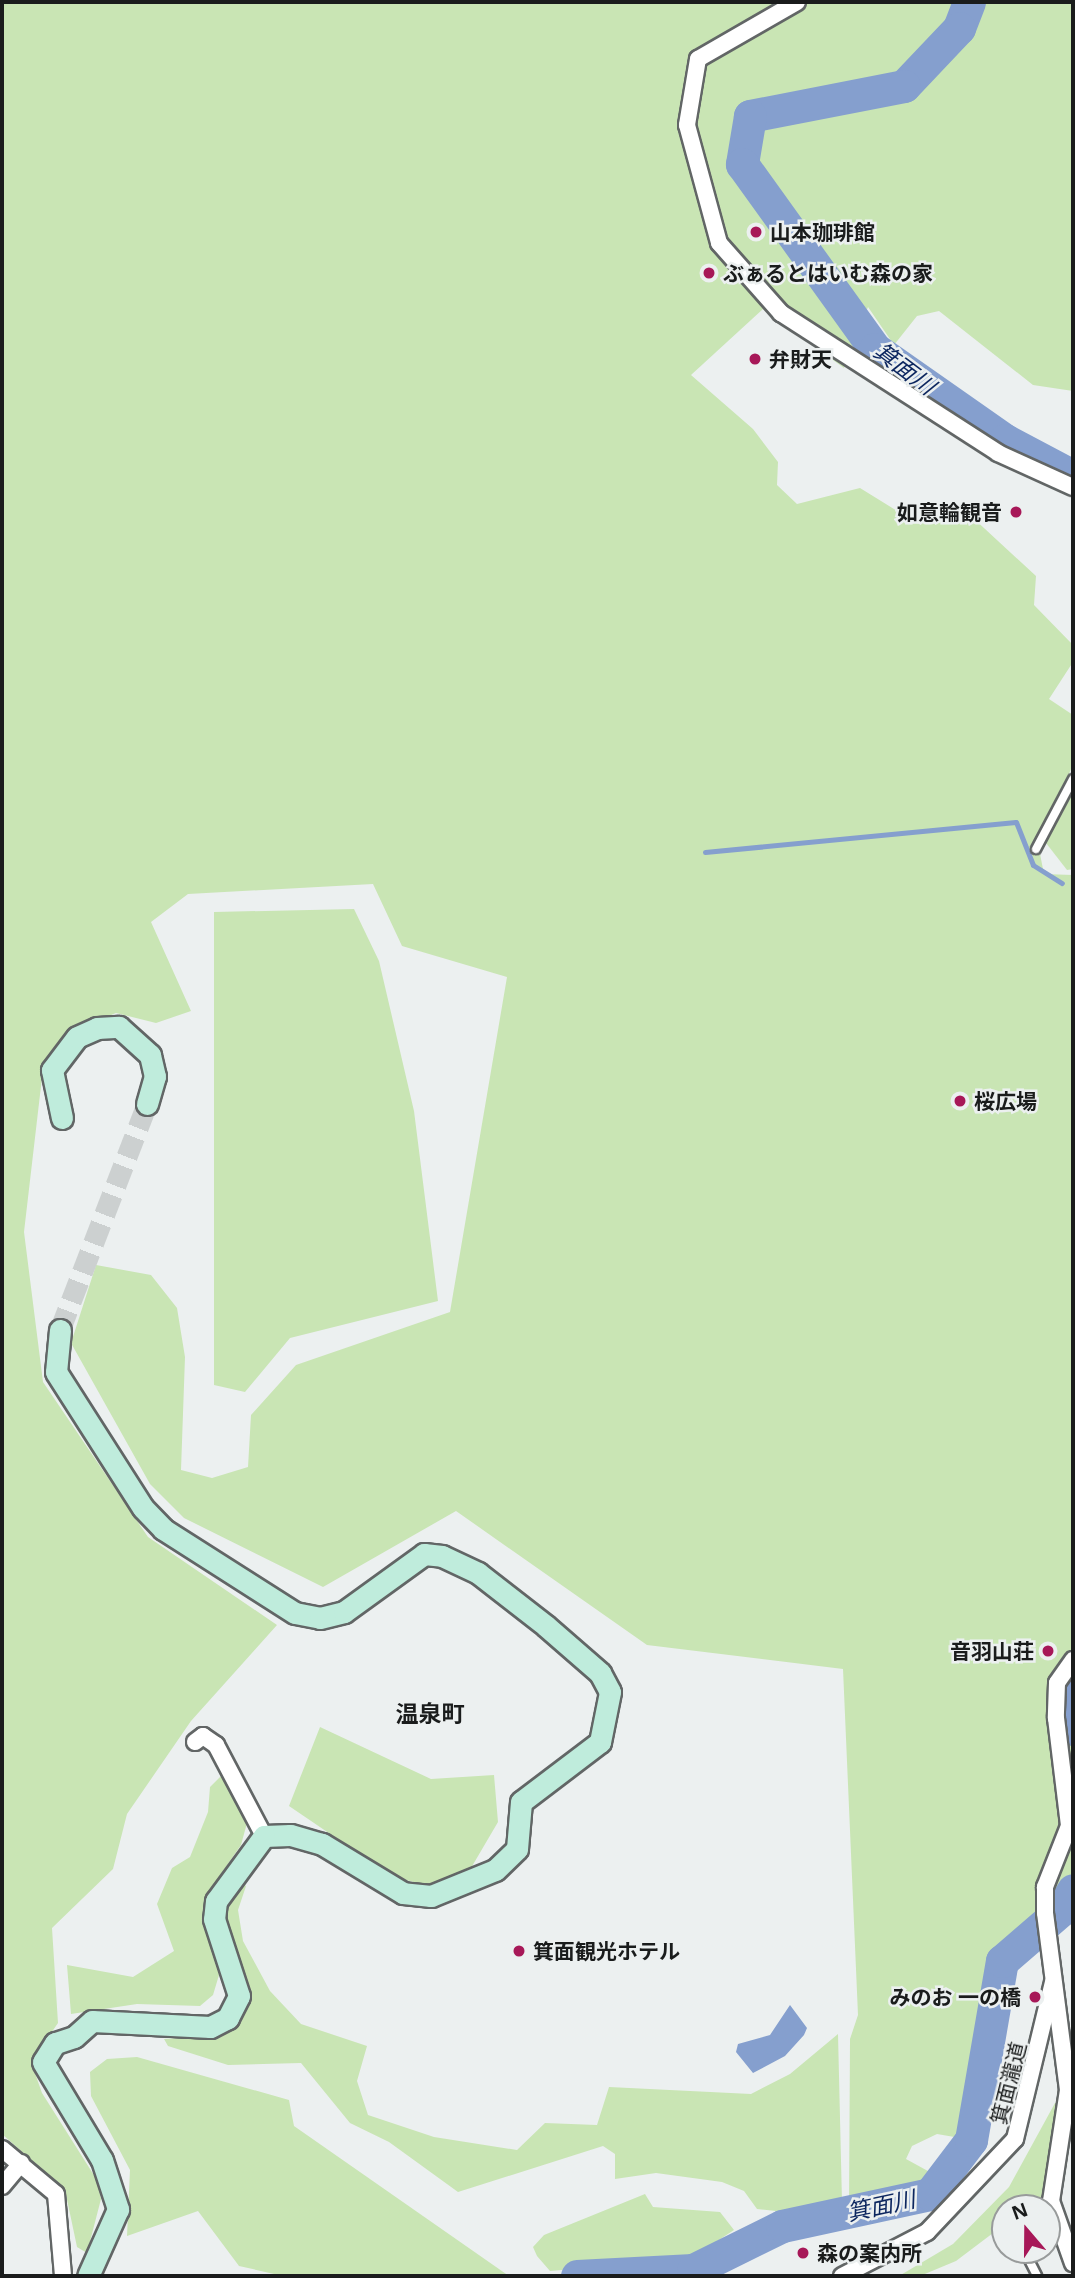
<!DOCTYPE html>
<html>
<head>
<meta charset="utf-8">
<style>
	body { margin:0 }
	#map { position:relative; width:1075px; height:2278px; overflow:hidden; background:#ecf0f0; font-family:"Noto Sans","Noto Sans JP",sans-serif }
	div>[style] { position:absolute }
	.green>* { inset:0; background:#c9e5b4 }
	.water>* { inset:0; background:#859fce }
	.stream>* { height:5px; margin:-2.5px; padding:0 2.5px; transform-origin:2.5px; border-radius:2.5px; background:#859fce }
	.river>* { height:33px; margin:-16.5px; padding:0 16.5px; transform-origin:16.5px; border-radius:16.5px; background:#859fce }
	.secondary-tunnel>* { height:21px; margin-top:-10.5px; transform-origin:0; background:repeating-linear-gradient(90deg,#ccd0d0 0 21px,transparent 0 31px) }
	.roads { filter:drop-shadow(2px 0 #626666) drop-shadow(-2px 0 #626666) drop-shadow(0 2px #626666) drop-shadow(0 -2px #626666) }
	.lane>* { height:8px; margin:-4px; padding:0 4px; transform-origin:4px; border-radius:4px; background:#fff }
	.street>* { height:16px; margin:-8px; padding:0 8px; transform-origin:8px; border-radius:8px; background:#fff }
	.secondary>* { height:21px; margin:-10.5px; padding:0 10.5px; transform-origin:10.5px; border-radius:10.5px; background:#bfecdc }
	.dots>* { width:19px; height:19px; translate:-50% -50%; box-sizing:border-box; border:4px solid #ecf0f0; border-radius:50% }
	span { translate:-50% -50%; white-space:nowrap; text-align:center; line-height:1.15; -webkit-text-stroke:5px #ecf0f0; paint-order:stroke }
	.poi-label { font-size:21px; color:#1a1c1c; font-weight:700 }
	.left { translate:0 -50%; text-align:left }
	.right { translate:-100% -50%; text-align:right }
	.street-label { font-size:21px; color:#1a1c1c }
	.water-label { font-size:23px; color:#0c265f; font-style:italic }
	.neighbourhood-label { font-size:23px; color:#1a1c1c; font-weight:700 }
	.frame { position:absolute; inset:0; border:4px solid #1a1c1c; pointer-events:none }
	.north { position:absolute; left:991px; top:2194px; width:70px; height:70px; box-sizing:border-box; background:#ecf0f0; border:2px solid #989b9b; border-radius:50%; rotate:340deg; font-size:19px; font-weight:700; line-height:28px; text-align:center; color:#1a1c1c }
	.north::after { content:''; display:block; margin:auto; width:24px; height:32px; background:#a71858; clip-path:polygon(50% 0,100% 100%,50% 72%,0 100%) }
</style>
</head>
<body>
<div id="map">
	<div class="green">
		<div style="clip-path:polygon(2px 2px,1073px 2px,1073px 391px,1033px 385px,939px 311px,917px 316px,894px 345px,868px 307px,844px 368px,763px 309px,691px 375px,753px 429px,778px 462px,777px 485px,797px 504px,860px 488px,915px 522px,971px 516px,1036px 576px,1034px 605px,1073px 645px,1073px 662px,1049px 699px,1073px 715px,1073px 764px,1039px 849px,1044px 874px,1073px 875px,1073px 1920px,1055px 1938px,1039px 1914px,994px 1959px,966px 2139px,937px 2134px,912px 2146px,906px 2159px,937px 2176px,925px 2191px,849px 2205px,850px 2039px,858px 2015px,843px 1669px,647px 1645px,456px 1511px,323px 1587px,184px 1518px,150px 1484px,71px 1343px,96px 1265px,151px 1275px,177px 1308px,185px 1357px,181px 1470px,212px 1478px,248px 1467px,251px 1415px,296px 1365px,450px 1312px,507px 977px,402px 946px,373px 884px,188px 894px,151px 922px,191px 1011px,156px 1023px,116px 1013px,73px 1031px,43px 1069px,24px 1232px,43px 1382px,148px 1537px,277px 1625px,191px 1721px,127px 1814px,113px 1869px,52px 1928px,58px 2023px,31px 2062px,42px 2093px,97px 2180px,101px 2199px,87px 2253px,77px 2247px,65px 2190px,2px 2134px)"></div>
		<div style="clip-path:polygon(1073px 788px,1073px 869px,1067px 870px,1046px 843px)"></div>
		<div style="clip-path:polygon(354px 909px,379px 961px,414px 1111px,438px 1301px,290px 1338px,245px 1392px,214px 1385px,214px 912px)"></div>
		<div style="clip-path:polygon(320px 1727px,431px 1779px,494px 1775px,498px 1822px,471px 1868px,428px 1886px,392px 1876px,289px 1806px)"></div>
		<div style="clip-path:polygon(223px 1774px,247px 1823px,241px 1845px,207px 1894px,219px 1975px,213px 1995px,200px 2006px,137px 2004px,71px 2014px,67px 1965px,133px 1977px,174px 1951px,157px 1904px,172px 1868px,190px 1857px,208px 1812px,210px 1787px)"></div>
		<div style="clip-path:polygon(236px 1878px,246px 1886px,238px 1910px,243px 1941px,270px 1991px,301px 2024px,367px 2046px,357px 2081px,368px 2115px,434px 2137px,517px 2150px,545px 2123px,597px 2125px,609px 2087px,751px 2094px,790px 2074px,838px 2034px,842px 2202px,795px 2213px,757px 2209px,744px 2191px,722px 2182px,656px 2173px,615px 2179px,615px 2154px,603px 2146px,458px 2192px,389px 2142px,350px 2123px,301px 2063px,228px 2065px,168px 2046px,164px 2039px,208px 2036px,237px 2016px,220px 1918px)"></div>
		<div style="clip-path:polygon(137px 2057px,289px 2100px,294px 2126px,509px 2276px,283px 2276px,239px 2266px,198px 2211px,127px 2236px,130px 2170px,91px 2096px,90px 2072px,107px 2059px)"></div>
		<div style="clip-path:polygon(1062px 2101px,1047px 2200px,1005px 2208px,1005px 2224px,956px 2261px,920px 2276px,899px 2276px,953px 2244px,1009px 2187px,1055px 2103px)"></div>
		<div style="clip-path:polygon(645px 2194px,653px 2207px,720px 2212px,734px 2230px,690px 2259px,550px 2271px,537px 2256px,533px 2247px,544px 2235px)"></div>
	</div>
	<div class="water">
		<div style="clip-path:polygon(790px 2005px,807px 2028px,804px 2035px,785px 2056px,753px 2073px,736px 2052px,738px 2044px,770px 2035px)"></div>
	</div>
	<div class="stream">
		<div style="left:705px;top:852px;width:312px;rotate:-5.5deg"></div>
		<div style="left:1016px;top:822px;width:46px;rotate:68.4deg"></div>
		<div style="left:1033px;top:865px;width:34px;rotate:32deg"></div>
	</div>
	<div class="river">
		<div style="left:969px;top:2px;width:28px;rotate:111deg"></div>
		<div style="left:959px;top:28px;width:80px;rotate:133.5deg"></div>
		<div style="left:904px;top:86px;width:157px;rotate:169deg"></div>
		<div style="left:750px;top:116px;width:49px;rotate:99.5deg"></div>
		<div style="left:742px;top:164px;width:228px;rotate:54.3deg"></div>
		<div style="left:875px;top:349px;width:159px;rotate:35deg"></div>
		<div style="left:1005px;top:440px;width:77px;rotate:27.9deg"></div>
		<div style="left:1073px;top:1684px;width:45px;rotate:90deg"></div>
		<div style="left:577px;top:2276px;width:116px;rotate:-3deg"></div>
		<div style="left:693px;top:2270px;width:99px;rotate:-26.3deg"></div>
		<div style="left:782px;top:2226px;width:151px;rotate:-12.2deg"></div>
		<div style="left:930px;top:2194px;width:68px;rotate:-52.8deg"></div>
		<div style="left:971px;top:2140px;width:182px;rotate:-80.2deg"></div>
		<div style="left:1002px;top:1961px;width:78px;rotate:-40.8deg"></div>
		<div style="left:1061px;top:1910px;width:23px;rotate:-59deg"></div>
	</div>
	<div class="secondary-tunnel">
		<div style="left:60px;top:1330px;width:242px;rotate:-68.9deg"></div>
	</div>
	<div class="roads">
		<div class="lane">
			<div style="left:1036px;top:849px;width:79px;rotate:-62.1deg"></div>
			<div style="left:1026px;top:2254px;width:25px;rotate:63deg"></div>
		</div>
		<div class="street">
			<div style="left:797px;top:2px;width:114px;rotate:150.1deg"></div>
			<div style="left:698px;top:59px;width:67px;rotate:99.5deg"></div>
			<div style="left:687px;top:125px;width:122px;rotate:74.8deg"></div>
			<div style="left:719px;top:243px;width:94px;rotate:48.5deg"></div>
			<div style="left:781px;top:313px;width:258px;rotate:32.8deg"></div>
			<div style="left:998px;top:453px;width:82px;rotate:24.4deg"></div>
			<div style="left:1073px;top:1660px;width:28px;rotate:125deg"></div>
			<div style="left:1057px;top:1683px;width:35px;rotate:92deg"></div>
			<div style="left:1056px;top:1718px;width:109px;rotate:83.1deg"></div>
			<div style="left:1069px;top:1826px;width:66px;rotate:111.5deg"></div>
			<div style="left:1045px;top:1887px;width:26px;rotate:90deg"></div>
			<div style="left:1045px;top:1913px;width:178px;rotate:82.6deg"></div>
			<div style="left:1068px;top:2090px;width:112px;rotate:98.7deg"></div>
			<div style="left:1051px;top:2201px;width:66px;rotate:70.5deg"></div>
			<div style="left:195px;top:1742px;width:10px;rotate:-37deg"></div>
			<div style="left:203px;top:1736px;width:16px;rotate:35deg"></div>
			<div style="left:216px;top:1745px;width:103px;rotate:62.2deg"></div>
			<div style="left:2px;top:2149px;width:70px;rotate:39.8deg"></div>
			<div style="left:56px;top:2194px;width:82px;rotate:85.1deg"></div>
			<div style="left:2px;top:2186px;width:30px;rotate:-50deg"></div>
			<div style="left:842px;top:2276px;width:96px;rotate:-27.4deg"></div>
			<div style="left:927px;top:2232px;width:128px;rotate:-46.6deg"></div>
			<div style="left:1015px;top:2139px;width:162px;rotate:-76.4deg"></div>
		</div>
		<div class="secondary">
			<div style="left:62px;top:1118px;width:49px;rotate:-101.8deg"></div>
			<div style="left:52px;top:1070px;width:41px;rotate:-52.9deg"></div>
			<div style="left:77px;top:1037px;width:22px;rotate:-24deg"></div>
			<div style="left:97px;top:1028px;width:22px;rotate:-3deg"></div>
			<div style="left:119px;top:1027px;width:42px;rotate:42.1deg"></div>
			<div style="left:150px;top:1055px;width:22px;rotate:77deg"></div>
			<div style="left:155px;top:1076px;width:29px;rotate:106deg"></div>
			<div style="left:60px;top:1330px;width:42px;rotate:95.4deg"></div>
			<div style="left:56px;top:1372px;width:161px;rotate:57.4deg"></div>
			<div style="left:143px;top:1508px;width:29px;rotate:46deg"></div>
			<div style="left:163px;top:1529px;width:156px;rotate:32.5deg"></div>
			<div style="left:295px;top:1613px;width:25px;rotate:11deg"></div>
			<div style="left:320px;top:1618px;width:25px;rotate:-14deg"></div>
			<div style="left:344px;top:1612px;width:99px;rotate:-35.9deg"></div>
			<div style="left:424px;top:1554px;width:18px;rotate:6deg"></div>
			<div style="left:442px;top:1556px;width:40px;rotate:25deg"></div>
			<div style="left:478px;top:1573px;width:86px;rotate:37.9deg"></div>
			<div style="left:546px;top:1626px;width:72px;rotate:41deg"></div>
			<div style="left:600px;top:1673px;width:21px;rotate:62deg"></div>
			<div style="left:610px;top:1692px;width:51px;rotate:101.3deg"></div>
			<div style="left:600px;top:1742px;width:99px;rotate:142.8deg"></div>
			<div style="left:521px;top:1802px;width:47px;rotate:94.9deg"></div>
			<div style="left:517px;top:1849px;width:30px;rotate:136deg"></div>
			<div style="left:495px;top:1870px;width:69px;rotate:157.9deg"></div>
			<div style="left:431px;top:1896px;width:28px;rotate:-174deg"></div>
			<div style="left:403px;top:1893px;width:95px;rotate:-148.8deg"></div>
			<div style="left:322px;top:1844px;width:33px;rotate:-164deg"></div>
			<div style="left:290px;top:1835px;width:26px;rotate:178deg"></div>
			<div style="left:264px;top:1836px;width:81px;rotate:126.4deg"></div>
			<div style="left:216px;top:1901px;width:18px;rotate:96deg"></div>
			<div style="left:214px;top:1919px;width:81px;rotate:72deg"></div>
			<div style="left:239px;top:1996px;width:25px;rotate:117deg"></div>
			<div style="left:228px;top:2018px;width:20px;rotate:153deg"></div>
			<div style="left:210px;top:2027px;width:118px;rotate:-177.1deg"></div>
			<div style="left:92px;top:2021px;width:24px;rotate:138deg"></div>
			<div style="left:74px;top:2037px;width:20px;rotate:162deg"></div>
			<div style="left:55px;top:2043px;width:22px;rotate:122deg"></div>
			<div style="left:43px;top:2062px;width:114px;rotate:59deg"></div>
			<div style="left:102px;top:2160px;width:52px;rotate:71.9deg"></div>
			<div style="left:118px;top:2209px;width:73px;rotate:114.1deg"></div>
		</div>
	</div>
	<div class="dots">
		<div style="left:756px;top:232px;background:#a71858"></div>
		<div style="left:709px;top:273px;background:#a71858"></div>
		<div style="left:755px;top:359px;background:#a71858"></div>
		<div style="left:1016px;top:512px;background:#a71858"></div>
		<div style="left:960px;top:1101px;background:#a71858"></div>
		<div style="left:1048px;top:1651px;background:#a71858"></div>
		<div style="left:519px;top:1951px;background:#a71858"></div>
		<div style="left:1035px;top:1997px;background:#a71858"></div>
		<div style="left:803px;top:2253px;background:#a71858"></div>
	</div>
	<div class="poi-label">
		<span class="left" style="left:770px;top:232px">山本珈琲館</span>
		<span class="left" style="left:723px;top:273px">ぶぁるとはいむ森の家</span>
		<span class="left" style="left:769px;top:359px">弁財天</span>
		<span class="right" style="left:1002px;top:512px">如意輪観音</span>
		<span class="left" style="left:974px;top:1101px">桜広場</span>
		<span class="right" style="left:1034px;top:1651px">音羽山荘</span>
		<span class="left" style="left:533px;top:1951px">箕面観光ホテル</span>
		<span class="right" style="left:1021px;top:1997px">みのお 一の橋</span>
		<span class="left" style="left:817px;top:2253px">森の案内所</span>
	</div>
	<div class="street-label">
		<span style="left:1008px;top:2083px;rotate:-76deg">箕面瀧道</span>
	</div>
	<div class="water-label">
		<span style="left:905px;top:368px;rotate:37deg">箕面川</span>
		<span style="left:881px;top:2205px;rotate:-12deg">箕面川</span>
	</div>
	<div class="neighbourhood-label">
		<span style="left:430px;top:1713px">温泉町</span>
	</div>
	<div class="frame"></div>
	<div class="north">N</div>
</div>
</body>
</html>
